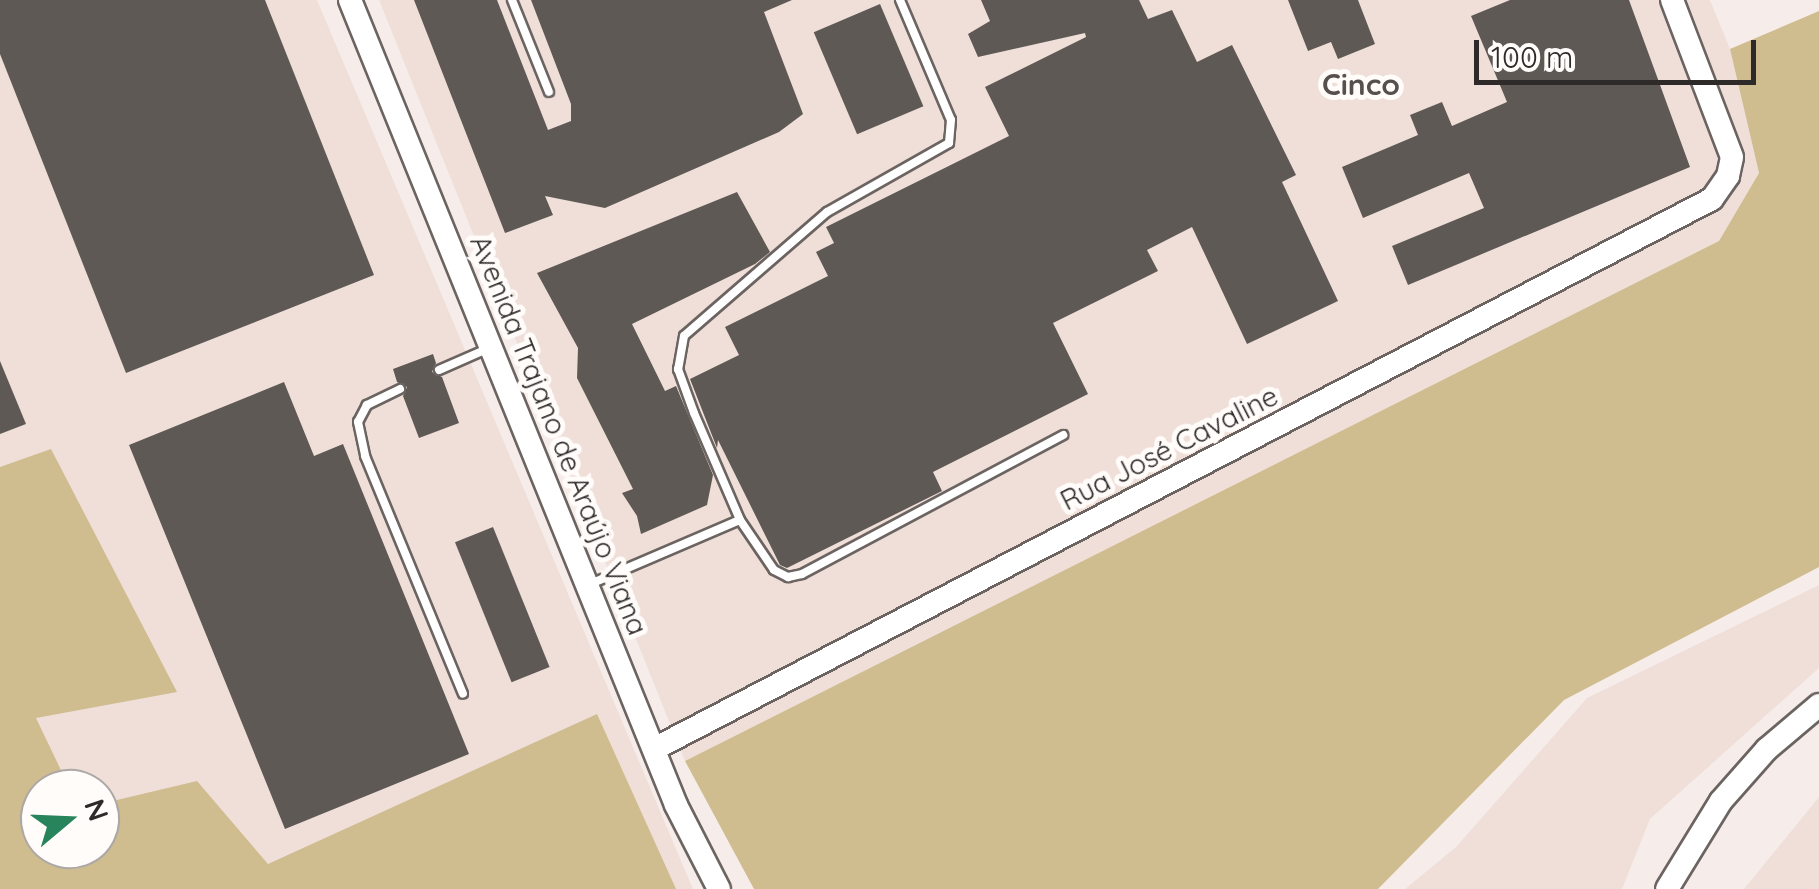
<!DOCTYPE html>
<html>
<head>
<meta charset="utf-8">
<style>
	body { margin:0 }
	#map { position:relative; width:1819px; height:889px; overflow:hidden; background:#f6edea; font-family:Quicksand,sans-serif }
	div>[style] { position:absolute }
	.built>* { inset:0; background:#f0dfd9 }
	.forest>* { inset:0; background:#cfbc8f }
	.building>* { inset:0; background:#5e5954; transform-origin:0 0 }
	.roads { filter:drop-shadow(2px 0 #6b6461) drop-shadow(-2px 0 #6b6461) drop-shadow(0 2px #6b6461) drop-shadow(0 -2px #6b6461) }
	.lane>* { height:8px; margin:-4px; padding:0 4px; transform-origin:4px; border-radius:4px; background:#fff }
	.secondary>* { height:22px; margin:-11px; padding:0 11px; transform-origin:11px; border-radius:11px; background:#fff }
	span { translate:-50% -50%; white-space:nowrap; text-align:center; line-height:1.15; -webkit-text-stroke:10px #fffcfa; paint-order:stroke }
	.street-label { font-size:28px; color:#2d2a29 }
	.neighbourhood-label { font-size:30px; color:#564f4d; font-weight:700 }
	.north { position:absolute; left:20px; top:769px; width:100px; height:100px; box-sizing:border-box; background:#fffcfa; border:2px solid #aba8a6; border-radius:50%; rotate:71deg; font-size:28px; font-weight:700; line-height:40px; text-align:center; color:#2d2a29 }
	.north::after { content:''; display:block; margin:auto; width:35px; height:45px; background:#27845b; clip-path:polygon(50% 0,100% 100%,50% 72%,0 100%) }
	.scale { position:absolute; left:1474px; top:40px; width:282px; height:45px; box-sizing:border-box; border:5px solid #2d2a29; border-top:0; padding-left:12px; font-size:30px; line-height:35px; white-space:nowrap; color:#2d2a29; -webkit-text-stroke:8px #fffcfa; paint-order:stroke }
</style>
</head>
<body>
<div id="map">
	<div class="built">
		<div style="clip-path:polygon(evenodd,0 0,317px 0,693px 889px,0 889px,0 0,40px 789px,100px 789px,100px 849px,40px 849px,40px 789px)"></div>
		<div style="clip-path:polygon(379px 0,1710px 0,1730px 49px,1759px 173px,1719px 241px,685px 761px)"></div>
		<div style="clip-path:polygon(1819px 585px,1819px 668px,1650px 819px,1622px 889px,1405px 889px,1456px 847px,1587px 698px)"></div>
		<div style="clip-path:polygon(1819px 797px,1819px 889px,1744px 889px)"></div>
	</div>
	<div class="forest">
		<div style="clip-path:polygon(1819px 11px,1819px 567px,1564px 700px,1378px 889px,754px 889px,685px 761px,1719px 241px,1759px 173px,1730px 49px)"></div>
		<div style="clip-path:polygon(51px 449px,177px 692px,36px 718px,70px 789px,40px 789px,40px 849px,100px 849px,100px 804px,197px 781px,268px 864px,597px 714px,676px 889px,0 889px,0 467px)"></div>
	</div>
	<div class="building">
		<div style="clip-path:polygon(0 0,265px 0,374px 275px,126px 373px,0 54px)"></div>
		<div style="clip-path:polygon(414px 0,497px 0,548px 130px,571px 121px,571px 104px,531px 0,792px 0,764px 12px,803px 114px,779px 132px,605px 208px,545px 196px,553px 215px,505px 233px)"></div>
		<div style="clip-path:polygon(981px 0,1139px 0,1148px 19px,1172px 10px,1197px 62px,1232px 45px,1296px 175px,1282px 182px,1338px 301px,1247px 344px,1192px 227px,1147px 250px,1158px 271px,1053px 323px,1088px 394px,933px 472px,942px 491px,787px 568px,780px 565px,718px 440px,717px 448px,690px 379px,739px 355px,725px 327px,828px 276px,816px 252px,834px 243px,826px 227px,1009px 136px,985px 87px,1086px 37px,1085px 33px,978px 57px,968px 34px,990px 21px)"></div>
		<div style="clip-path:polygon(1288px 0,1358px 0,1375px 44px,1338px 59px,1331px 42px,1308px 51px)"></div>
		<div style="clip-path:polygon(1510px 0,1629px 0,1690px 167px,1408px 285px,1392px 246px,1484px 208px,1469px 173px,1363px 218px,1342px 167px,1418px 135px,1410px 115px,1442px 102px,1452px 126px,1507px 102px,1471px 16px)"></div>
		<div style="left:880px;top:4px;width:111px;height:72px;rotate:67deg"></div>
		<div style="clip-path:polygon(737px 192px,770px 252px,755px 264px,632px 324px,665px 391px,676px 386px,713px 475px,707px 505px,641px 534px,637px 516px,622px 493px,633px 489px,577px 378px,578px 348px,537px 273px)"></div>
		<div style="clip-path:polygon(433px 354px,436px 363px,432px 372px,442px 377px,459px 423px,419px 438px,403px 396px,407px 387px,397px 382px,393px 369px)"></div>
		<div style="clip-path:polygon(0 361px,26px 424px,0 434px)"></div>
		<div style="clip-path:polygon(284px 382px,314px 456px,343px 444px,469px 754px,285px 829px,129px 445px)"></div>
		<div style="left:493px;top:527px;width:151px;height:41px;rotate:68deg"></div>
	</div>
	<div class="roads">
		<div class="lane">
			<div style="left:512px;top:0;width:99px;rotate:68.1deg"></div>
			<div style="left:900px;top:0;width:130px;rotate:67deg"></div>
			<div style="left:951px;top:120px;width:23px;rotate:95deg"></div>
			<div style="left:949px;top:143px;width:140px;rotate:150.5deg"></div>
			<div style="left:827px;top:212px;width:189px;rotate:139.1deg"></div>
			<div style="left:684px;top:336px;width:34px;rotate:100deg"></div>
			<div style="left:678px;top:369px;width:47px;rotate:70deg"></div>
			<div style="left:694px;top:413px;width:116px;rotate:66.7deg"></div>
			<div style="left:740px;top:520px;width:60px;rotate:55.8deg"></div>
			<div style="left:774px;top:570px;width:16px;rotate:27deg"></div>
			<div style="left:788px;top:577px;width:14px;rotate:-12deg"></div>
			<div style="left:802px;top:574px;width:296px;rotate:-28deg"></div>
			<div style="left:439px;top:370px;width:52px;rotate:-23.6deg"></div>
			<div style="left:400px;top:389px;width:37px;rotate:154deg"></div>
			<div style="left:367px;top:405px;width:19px;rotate:118deg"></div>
			<div style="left:358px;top:422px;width:35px;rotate:78deg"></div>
			<div style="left:365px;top:456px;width:257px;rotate:67.6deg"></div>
			<div style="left:588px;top:585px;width:165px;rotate:-23.2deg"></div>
		</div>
		<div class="secondary">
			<div style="left:350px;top:0;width:869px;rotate:67.95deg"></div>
			<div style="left:676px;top:805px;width:94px;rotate:62.9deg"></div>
			<div style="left:654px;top:749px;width:1192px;rotate:-27.47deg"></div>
			<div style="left:1712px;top:199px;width:28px;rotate:-55deg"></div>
			<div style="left:1728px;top:176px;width:19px;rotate:-78deg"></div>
			<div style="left:1732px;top:157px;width:168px;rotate:-110.9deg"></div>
			<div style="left:1667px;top:889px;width:103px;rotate:-58.5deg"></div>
			<div style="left:1721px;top:801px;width:69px;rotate:-48.5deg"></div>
			<div style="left:1767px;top:749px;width:68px;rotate:-40.2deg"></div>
		</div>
	</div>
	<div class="street-label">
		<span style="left:559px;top:435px;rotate:68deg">Avenida Trajano de Araújo Viana</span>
		<span style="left:1169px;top:448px;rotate:-27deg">Rua José Cavaline</span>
	</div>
	<div class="neighbourhood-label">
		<span style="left:1361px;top:84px">Cinco</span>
	</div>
	<div class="north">N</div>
	<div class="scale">100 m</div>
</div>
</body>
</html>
